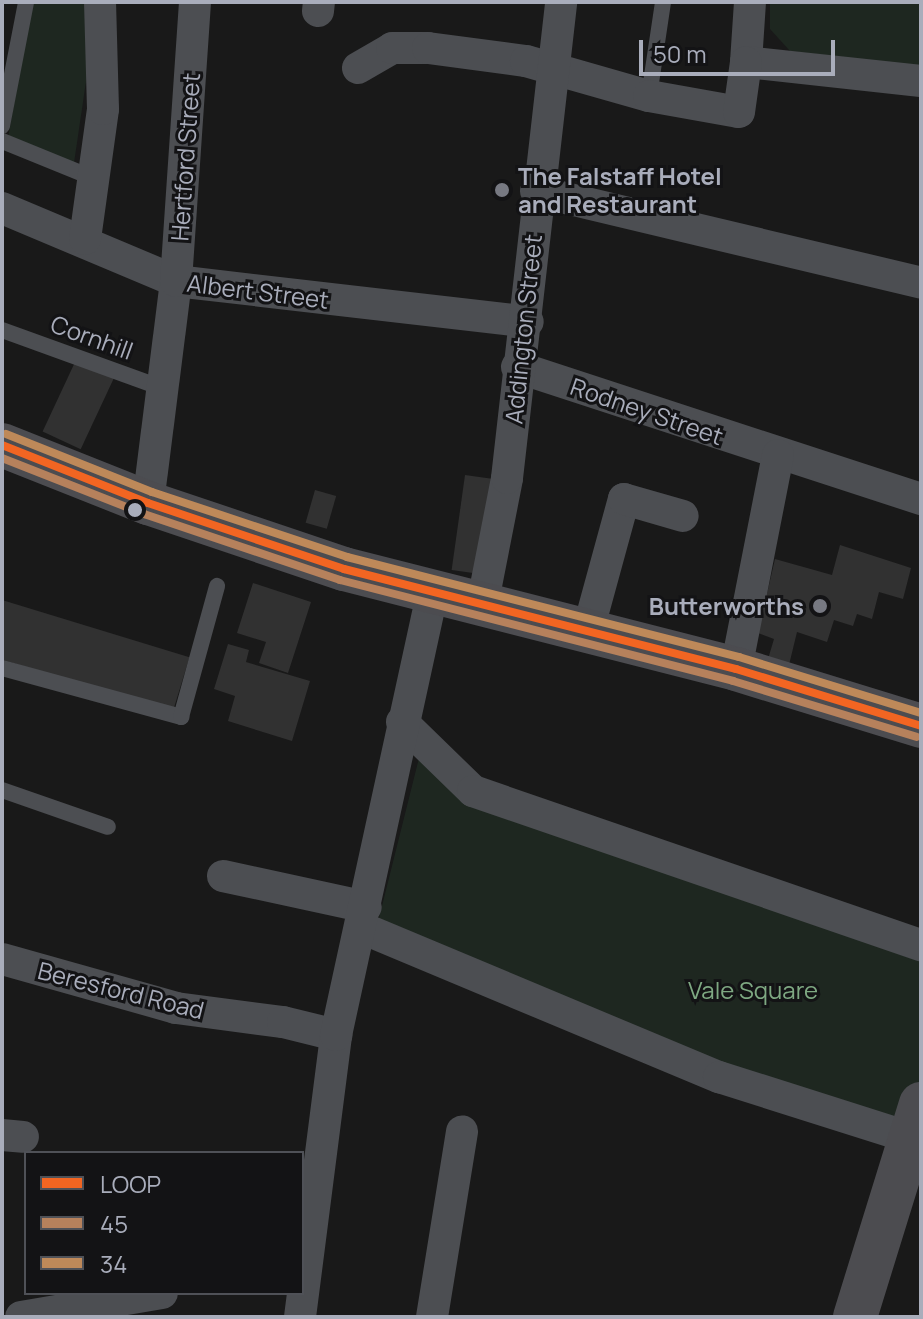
<!DOCTYPE html>
<html>
<head>
<meta charset="utf-8">
<style>
	body { margin:0 }
	#map { position:relative; width:923px; height:1319px; overflow:hidden; background:#191919; font-family:Manrope,sans-serif }
	div>[style] { position:absolute }
	.green>* { inset:0; background:#1e2720 }
	.building>* { inset:0; background:#313131; transform-origin:0 0 }
	.lane>* { height:16px; margin:-8px; padding:0 8px; transform-origin:8px; border-radius:8px; background:#4c4e52 }
	.street>* { height:32px; margin:-16px; padding:0 16px; transform-origin:16px; border-radius:16px; background:#4c4e52 }
	.secondary>* { height:44px; margin:-22px; padding:0 22px; transform-origin:22px; border-radius:22px; background:#4c4c50 }
	.bus-1>* { height:8px; margin:-4px; padding:0 4px; transform-origin:4px; border-radius:4px; background:#f26522 }
	.bus-2>* { height:8px; margin:-4px; padding:0 4px; transform-origin:4px; border-radius:4px; background:#b6815c }
	.bus-3>* { height:8px; margin:-4px; padding:0 4px; transform-origin:4px; border-radius:4px; background:#be8959 }
	.dots>* { width:22px; height:22px; translate:-50% -50%; box-sizing:border-box; border:4px solid #131315; border-radius:50% }
	span { translate:-50% -50%; white-space:nowrap; text-align:center; line-height:1.15; -webkit-text-stroke:6px #131315; paint-order:stroke }
	.street-label { font-size:24px; color:#a9adbb }
	.poi-label { font-size:24px; color:#a9adbb; font-weight:700 }
	.left { translate:0 -50%; text-align:left }
	.right { translate:-100% -50%; text-align:right }
	.park-label { font-size:24px; color:#7ea882 }
	.frame { position:absolute; inset:0; border:4px solid #a9adbb; pointer-events:none }
	.legend { position:absolute; left:24px; top:1151px; width:280px; height:144px; box-sizing:border-box; background:#131315; border:2px solid #4f5157; margin:0; padding:10px 14px; list-style:none; font-size:24px; color:#a9adbb }
	.legend li { display:flex; align-items:center; gap:16px; height:40px }
	.legend b { width:40px; border:2px solid #4f5157 }
	.scale { position:absolute; left:639px; top:40px; width:196px; height:36px; box-sizing:border-box; border:4px solid #a9adbb; border-top:0; padding-left:10px; font-size:24px; line-height:28px; white-space:nowrap; color:#a9adbb; -webkit-text-stroke:6px #131315; paint-order:stroke }
</style>
</head>
<body>
<div id="map">
	<div class="green">
		<div style="clip-path:polygon(32px 2px,90px 2px,93px 34px,74px 163px,8px 138px)"></div>
		<div style="clip-path:polygon(770px 2px,921px 2px,921px 66px,790px 51px,770px 29px)"></div>
		<div style="clip-path:polygon(420px 754px,491px 807px,921px 962px,921px 1080px,909px 1129px,724px 1068px,378px 922px)"></div>
	</div>
	<div class="building">
		<div style="left:76px;top:360px;width:42px;height:79px;rotate:25deg"></div>
		<div style="left:465px;top:475px;width:27px;height:96px;rotate:8deg"></div>
		<div style="left:315px;top:490px;width:22px;height:34px;rotate:16deg"></div>
		<div style="clip-path:polygon(840px 545px,911px 568px,903px 599px,879px 592px,872px 619px,857px 614px,853px 626px,834px 620px,827px 642px,797px 632px,789px 665px,768px 659px,774px 639px,758px 633px,775px 559px,832px 575px)"></div>
		<div style="clip-path:polygon(253px 583px,311px 602px,288px 673px,259px 663px,266px 642px,237px 633px)"></div>
		<div style="left:2px;top:600px;width:196px;height:57px;rotate:17deg"></div>
		<div style="clip-path:polygon(228px 644px,249px 650px,246px 662px,310px 681px,292px 741px,228px 721px,235px 696px,214px 689px)"></div>
	</div>
	<div class="lane">
		<div style="left:649px;top:96px;width:95px;rotate:-81.5deg"></div>
		<div style="left:2px;top:126px;width:126px;rotate:-79deg"></div>
		<div style="left:2px;top:141px;width:98px;rotate:22.1deg"></div>
		<div style="left:2px;top:330px;width:173px;rotate:19.9deg"></div>
		<div style="left:2px;top:668px;width:186px;rotate:15.3deg"></div>
		<div style="left:181px;top:717px;width:136px;rotate:-74.6deg"></div>
		<div style="left:2px;top:790px;width:112px;rotate:19.2deg"></div>
	</div>
	<div class="street">
		<div style="left:750px;top:2px;width:60px;rotate:93.8deg"></div>
		<div style="left:746px;top:62px;width:176px;rotate:6.2deg"></div>
		<div style="left:318px;top:11px;width:9px;rotate:-84deg"></div>
		<div style="left:358px;top:68px;width:39px;rotate:-30deg"></div>
		<div style="left:392px;top:48px;width:36px"></div>
		<div style="left:428px;top:48px;width:99px;rotate:7.6deg"></div>
		<div style="left:526px;top:61px;width:128px;rotate:15.9deg"></div>
		<div style="left:649px;top:96px;width:91px;rotate:10.1deg"></div>
		<div style="left:739px;top:112px;width:50px;rotate:-82deg"></div>
		<div style="left:536px;top:191px;width:396px;rotate:13.4deg"></div>
		<div style="left:2px;top:208px;width:189px;rotate:22.8deg"></div>
		<div style="left:176px;top:281px;width:354px;rotate:6.6deg"></div>
		<div style="left:85px;top:239px;width:131px;rotate:-82.1deg"></div>
		<div style="left:103px;top:109px;width:107px;rotate:-91.6deg"></div>
		<div style="left:517px;top:367px;width:425px;rotate:18.1deg"></div>
		<div style="left:148px;top:503px;width:224px;rotate:-82.8deg"></div>
		<div style="left:176px;top:281px;width:280px;rotate:-86.1deg"></div>
		<div style="left:482px;top:606px;width:130px;rotate:-78.9deg"></div>
		<div style="left:507px;top:478px;width:479px;rotate:-83.5deg"></div>
		<div style="left:587px;top:634px;width:140px;rotate:-74.7deg"></div>
		<div style="left:624px;top:499px;width:61px;rotate:16.1deg"></div>
		<div style="left:736px;top:669px;width:218px;rotate:-78.9deg"></div>
		<div style="left:402px;top:722px;width:99px;rotate:44.2deg"></div>
		<div style="left:473px;top:791px;width:474px;rotate:19deg"></div>
		<div style="left:223px;top:876px;width:146px;rotate:12.2deg"></div>
		<div style="left:362px;top:928px;width:387px;rotate:22.7deg"></div>
		<div style="left:719px;top:1077px;width:212px;rotate:17.6deg"></div>
		<div style="left:2px;top:959px;width:181px;rotate:15.7deg"></div>
		<div style="left:176px;top:1008px;width:108px;rotate:7.5deg"></div>
		<div style="left:283px;top:1022px;width:55px;rotate:13.8deg"></div>
		<div style="left:2px;top:1135px;width:21px;rotate:5deg"></div>
		<div style="left:21px;top:1317px;width:143px;rotate:-9.7deg"></div>
		<div style="left:300px;top:1317px;width:284px;rotate:-82.7deg"></div>
		<div style="left:336px;top:1035px;width:451px;rotate:-77.7deg"></div>
		<div style="left:432px;top:1317px;width:188px;rotate:-80.8deg"></div>
	</div>
	<div class="secondary">
		<div style="left:2px;top:445px;width:157px;rotate:21.7deg"></div>
		<div style="left:148px;top:503px;width:207px;rotate:18.6deg"></div>
		<div style="left:344px;top:569px;width:405px;rotate:14.3deg"></div>
		<div style="left:736px;top:669px;width:194px;rotate:17.1deg"></div>
		<div style="left:855px;top:1317px;width:223px;rotate:-72.8deg"></div>
	</div>
	<div class="bus-1">
		<div style="left:2px;top:445px;width:157px;rotate:21.7deg"></div>
		<div style="left:148px;top:503px;width:207px;rotate:18.6deg"></div>
		<div style="left:344px;top:569px;width:405px;rotate:14.3deg"></div>
		<div style="left:736px;top:669px;width:194px;rotate:17.1deg"></div>
	</div>
	<div class="bus-2">
		<div style="left:2px;top:458px;width:153px;rotate:21.5deg"></div>
		<div style="left:144px;top:514px;width:207px;rotate:18.6deg"></div>
		<div style="left:340px;top:580px;width:406px;rotate:14.4deg"></div>
		<div style="left:733px;top:681px;width:192px;rotate:16.9deg"></div>
	</div>
	<div class="bus-3">
		<div style="left:6px;top:434px;width:157px;rotate:21.7deg"></div>
		<div style="left:152px;top:492px;width:206px;rotate:18.4deg"></div>
		<div style="left:347px;top:557px;width:405px;rotate:14.3deg"></div>
		<div style="left:739px;top:657px;width:190px;rotate:17.1deg"></div>
	</div>
	<div class="dots">
		<div style="left:502px;top:190px;background:#777982"></div>
		<div style="left:135px;top:510px;background:#a9adbb"></div>
		<div style="left:820px;top:606px;background:#777982"></div>
	</div>
	<div class="street-label">
		<span style="left:185px;top:157px;rotate:-86deg">Hertford Street</span>
		<span style="left:258px;top:291px;rotate:7deg">Albert Street</span>
		<span style="left:523px;top:329px;rotate:-84deg">Addington Street</span>
		<span style="left:92px;top:337px;rotate:20deg">Cornhill</span>
		<span style="left:647px;top:411px;rotate:19deg">Rodney Street</span>
		<span style="left:121px;top:990px;rotate:14deg">Beresford Road</span>
	</div>
	<div class="poi-label">
		<span class="left" style="left:518px;top:190px">The Falstaff Hotel<br>and Restaurant</span>
		<span class="right" style="left:804px;top:606px">Butterworths</span>
	</div>
	<div class="park-label">
		<span style="left:753px;top:990px">Vale Square</span>
	</div>
	<div class="frame"></div>
	<ul class="legend">
	<li><b style="height:10px;background:#f26522"></b>LOOP</li>
	<li><b style="height:10px;background:#b6815c"></b>45</li>
	<li><b style="height:10px;background:#be8959"></b>34</li>
	</ul>
	<div class="scale">50 m</div>
</div>
</body>
</html>
